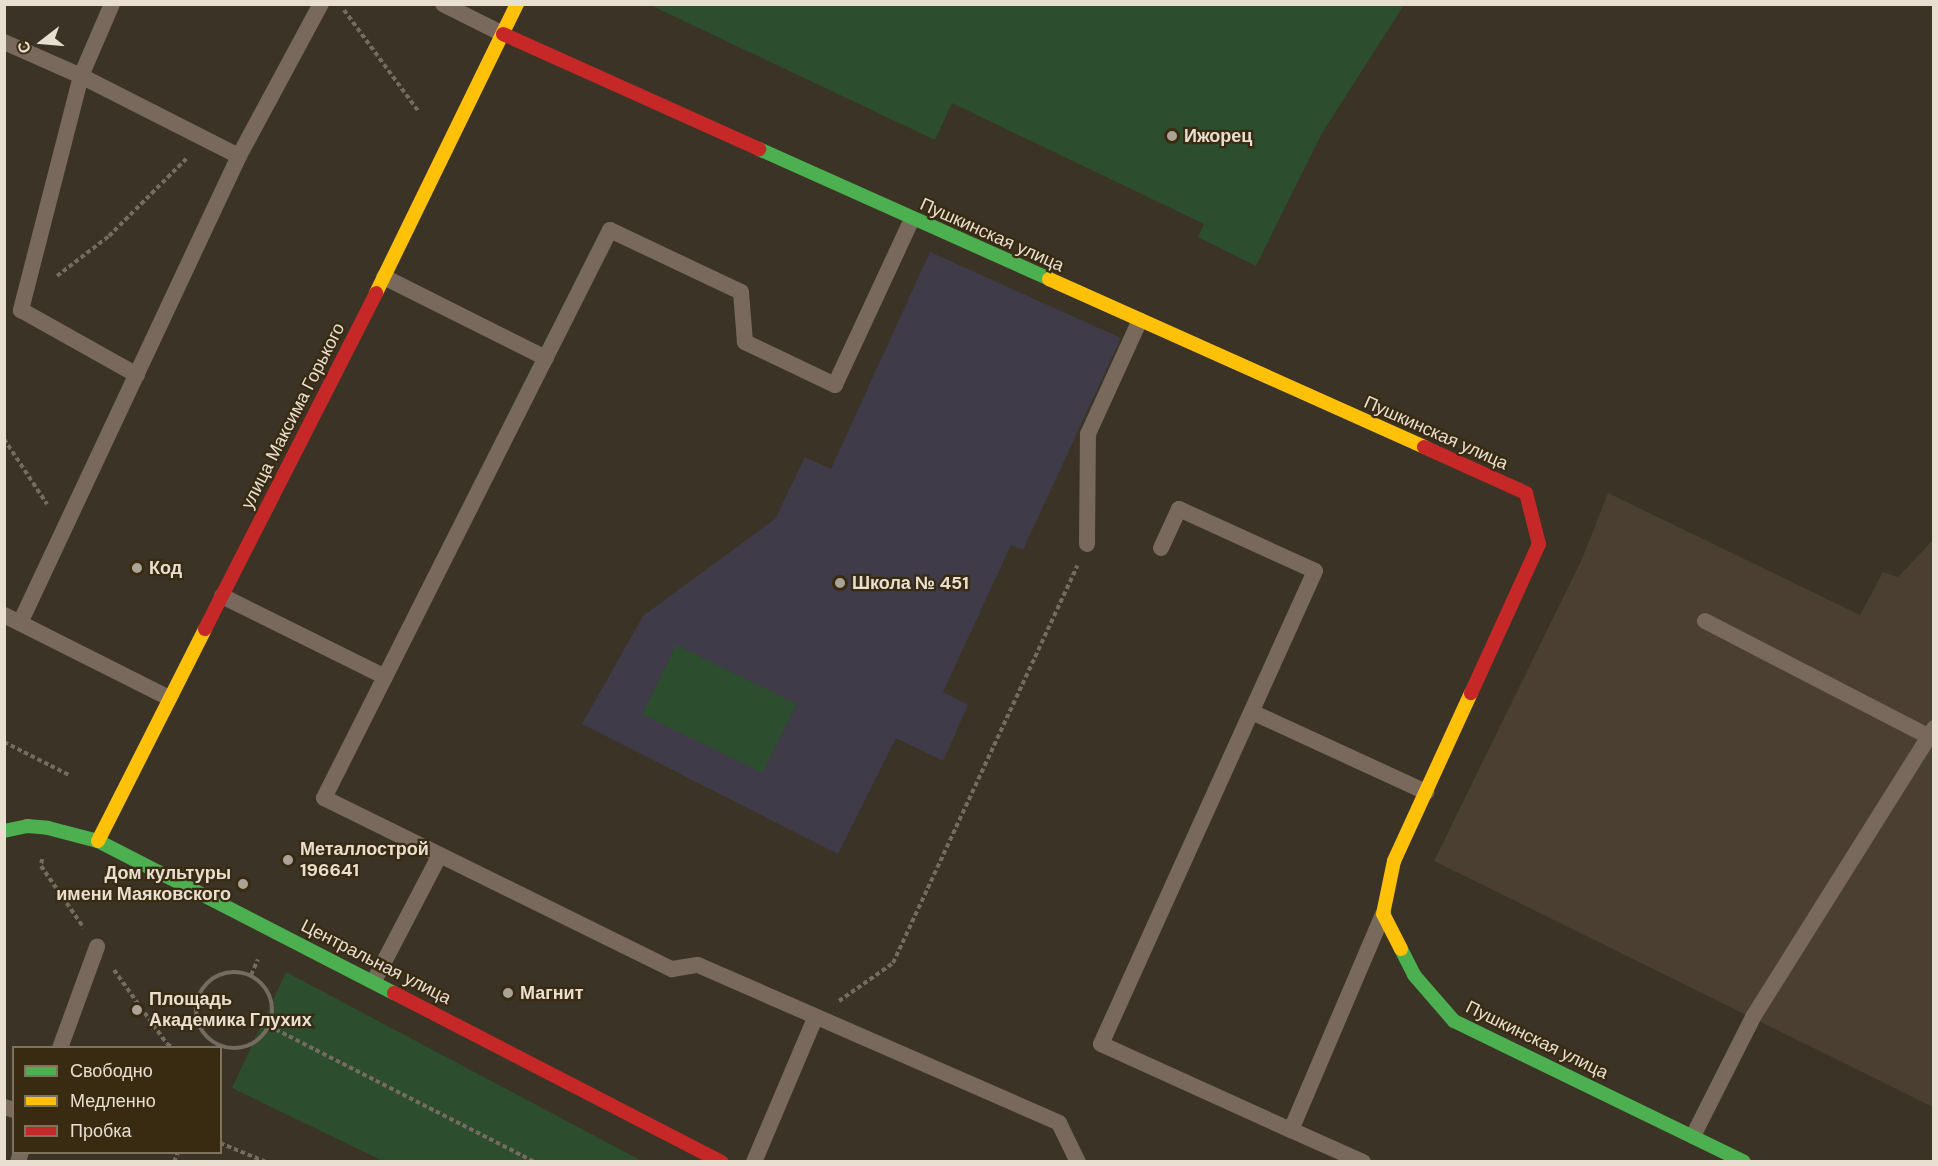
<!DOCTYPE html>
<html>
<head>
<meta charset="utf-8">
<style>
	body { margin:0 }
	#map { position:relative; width:1938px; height:1166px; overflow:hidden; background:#3b3325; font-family:"DM Sans",sans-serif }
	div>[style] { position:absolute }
	.industrial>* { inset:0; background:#4a3f30 }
	.education>* { inset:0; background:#3f3b48 }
	.green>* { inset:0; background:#2d4d2f; transform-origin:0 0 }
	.path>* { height:4px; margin-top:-2px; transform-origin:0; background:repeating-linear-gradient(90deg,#766b60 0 4.5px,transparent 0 7.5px) }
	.path>.ring { margin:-2px; padding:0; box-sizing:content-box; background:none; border:4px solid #766b60; border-radius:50% }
	.lane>* { height:16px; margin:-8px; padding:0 8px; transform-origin:8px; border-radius:8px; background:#78695c }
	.fast>* { height:14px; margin:-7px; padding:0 7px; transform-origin:7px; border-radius:7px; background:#4caf50 }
	.slow>* { height:14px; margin:-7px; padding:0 7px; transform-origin:7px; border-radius:7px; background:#ffc107 }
	.jam>* { height:14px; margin:-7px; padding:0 7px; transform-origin:7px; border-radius:7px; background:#c62828 }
	.dots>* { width:16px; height:16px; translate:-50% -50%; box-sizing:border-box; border:3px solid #392b12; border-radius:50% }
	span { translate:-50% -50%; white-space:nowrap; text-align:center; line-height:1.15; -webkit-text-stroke:4.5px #392b12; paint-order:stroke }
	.poi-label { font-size:18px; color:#e8dfd1; font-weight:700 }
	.left { translate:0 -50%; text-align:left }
	.right { translate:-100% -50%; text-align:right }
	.street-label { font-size:18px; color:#e8dfd1 }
	.frame { position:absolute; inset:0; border:6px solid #e8dfd1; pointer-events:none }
	.legend { position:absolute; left:12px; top:1046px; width:210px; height:108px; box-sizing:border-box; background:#392b12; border:2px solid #7f735e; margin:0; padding:8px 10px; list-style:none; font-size:18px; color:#e8dfd1 }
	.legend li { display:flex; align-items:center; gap:12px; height:30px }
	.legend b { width:30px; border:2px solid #7f735e }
	.north { position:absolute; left:12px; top:12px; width:60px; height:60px; -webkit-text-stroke:4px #392b12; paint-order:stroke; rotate:254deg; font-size:16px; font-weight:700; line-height:24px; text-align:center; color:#e8dfd1 }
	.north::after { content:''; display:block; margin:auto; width:21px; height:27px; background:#e8dfd1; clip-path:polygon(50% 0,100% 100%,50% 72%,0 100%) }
</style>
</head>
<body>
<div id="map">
	<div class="industrial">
		<div style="clip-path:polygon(1608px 493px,1860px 615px,1883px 572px,1898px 577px,1933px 540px,1933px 1107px,1434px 861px,1582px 559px)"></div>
	</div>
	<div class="education">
		<div style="clip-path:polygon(930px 252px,1121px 338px,1023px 550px,1011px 545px,943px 692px,968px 705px,943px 761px,896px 738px,838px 854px,582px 724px,643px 616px,775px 519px,805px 457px,831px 469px)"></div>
	</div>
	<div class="green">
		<div style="clip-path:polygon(650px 5px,1404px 5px,1322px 133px,1256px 266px,1198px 237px,1204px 224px,952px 103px,935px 140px)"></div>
		<div style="left:676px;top:645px;width:134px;height:77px;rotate:26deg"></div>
		<div style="clip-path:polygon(286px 972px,642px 1161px,383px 1161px,232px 1088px)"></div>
	</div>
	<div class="path">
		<div style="left:344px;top:10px;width:127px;rotate:53.7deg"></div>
		<div style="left:57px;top:276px;width:66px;rotate:-37.6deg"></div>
		<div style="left:109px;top:236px;width:110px;rotate:-45deg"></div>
		<div style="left:4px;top:439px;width:78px;rotate:56.5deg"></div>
		<div style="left:4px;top:742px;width:73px;rotate:26.9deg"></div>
		<div style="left:42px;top:859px;width:7px;rotate:98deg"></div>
		<div style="left:41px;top:866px;width:75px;rotate:55.3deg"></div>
		<div style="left:114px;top:970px;width:91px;rotate:54.4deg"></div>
		<div style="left:167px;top:1044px;width:8px;rotate:30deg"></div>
		<div class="ring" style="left:196px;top:972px;width:72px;height:72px"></div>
		<div style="left:251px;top:975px;width:17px;rotate:-66deg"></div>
		<div style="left:839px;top:1001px;width:66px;rotate:-35.1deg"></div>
		<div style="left:893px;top:963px;width:438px;rotate:-65.1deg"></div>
		<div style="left:269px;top:1026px;width:299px;rotate:27.1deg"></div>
		<div style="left:220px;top:1143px;width:50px;rotate:22.4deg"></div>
		<div style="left:174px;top:1162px;width:11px;rotate:-68deg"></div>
	</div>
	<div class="lane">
		<div style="left:112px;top:4px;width:78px;rotate:113.3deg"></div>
		<div style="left:81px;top:76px;width:242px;rotate:104.4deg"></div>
		<div style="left:21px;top:310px;width:133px;rotate:29.3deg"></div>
		<div style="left:443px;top:4px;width:67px;rotate:26.6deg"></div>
		<div style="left:4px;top:42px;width:84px;rotate:23.8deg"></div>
		<div style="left:81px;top:76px;width:177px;rotate:26.9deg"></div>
		<div style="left:912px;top:219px;width:183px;rotate:114.9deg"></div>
		<div style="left:835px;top:385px;width:100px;rotate:-154.5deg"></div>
		<div style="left:745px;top:342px;width:50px;rotate:-94.6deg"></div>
		<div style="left:741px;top:292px;width:145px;rotate:-154.7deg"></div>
		<div style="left:610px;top:230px;width:636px;rotate:116.73deg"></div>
		<div style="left:324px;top:798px;width:388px;rotate:26.2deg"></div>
		<div style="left:672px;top:969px;width:26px;rotate:-9deg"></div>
		<div style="left:698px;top:965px;width:394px;rotate:23.6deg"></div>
		<div style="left:1059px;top:1123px;width:43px;rotate:64deg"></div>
		<div style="left:384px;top:277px;width:181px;rotate:26.6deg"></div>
		<div style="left:1087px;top:544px;width:110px;rotate:-89.5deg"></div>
		<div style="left:1088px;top:434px;width:125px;rotate:-65.5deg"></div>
		<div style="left:1161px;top:548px;width:43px;rotate:-65.2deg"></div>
		<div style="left:1179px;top:509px;width:149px;rotate:24.5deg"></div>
		<div style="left:1315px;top:571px;width:519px;rotate:114.34deg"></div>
		<div style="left:1101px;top:1044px;width:209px;rotate:24.4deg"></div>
		<div style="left:222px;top:596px;width:182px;rotate:26.4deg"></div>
		<div style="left:4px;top:615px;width:185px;rotate:26.7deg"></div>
		<div style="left:1705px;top:621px;width:258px;rotate:27.3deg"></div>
		<div style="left:20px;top:623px;width:516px;rotate:-64.88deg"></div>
		<div style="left:239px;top:156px;width:173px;rotate:-61.7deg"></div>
		<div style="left:1252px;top:712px;width:192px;rotate:24.7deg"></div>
		<div style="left:374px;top:981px;width:142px;rotate:-62.4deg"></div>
		<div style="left:60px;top:1048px;width:108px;rotate:-69.9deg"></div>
		<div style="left:4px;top:1107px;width:10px;rotate:17deg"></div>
		<div style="left:1693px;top:1136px;width:133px;rotate:-63.2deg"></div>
		<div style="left:1753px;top:1017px;width:341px;rotate:-57.9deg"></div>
		<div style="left:18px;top:1162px;width:10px;rotate:-73deg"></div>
		<div style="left:754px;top:1162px;width:156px;rotate:-67deg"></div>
		<div style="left:1363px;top:1162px;width:79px;rotate:-156deg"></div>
		<div style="left:1291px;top:1130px;width:235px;rotate:-66.9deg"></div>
	</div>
	<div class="fast">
		<div style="left:759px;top:149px;width:318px;rotate:24.1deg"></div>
		<div style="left:4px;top:831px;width:24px;rotate:-12deg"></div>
		<div style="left:27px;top:826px;width:21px;rotate:5deg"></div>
		<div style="left:48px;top:828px;width:52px;rotate:14.6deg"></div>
		<div style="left:98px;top:841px;width:333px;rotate:27.2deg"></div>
		<div style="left:1401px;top:949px;width:29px;rotate:63deg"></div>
		<div style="left:1414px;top:975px;width:61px;rotate:49deg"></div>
		<div style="left:1454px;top:1021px;width:322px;rotate:25.9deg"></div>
	</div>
	<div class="slow">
		<div style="left:1049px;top:279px;width:411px;rotate:24.1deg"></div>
		<div style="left:376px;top:293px;width:322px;rotate:-64deg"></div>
		<div style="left:98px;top:841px;width:237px;rotate:-63.2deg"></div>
		<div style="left:1401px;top:949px;width:39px;rotate:-117deg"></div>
		<div style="left:1383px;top:914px;width:54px;rotate:-78.3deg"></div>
		<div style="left:1394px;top:861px;width:185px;rotate:-65.4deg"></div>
	</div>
	<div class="jam">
		<div style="left:503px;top:34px;width:281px;rotate:24.2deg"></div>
		<div style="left:1424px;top:447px;width:112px;rotate:24.3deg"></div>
		<div style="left:1526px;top:493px;width:53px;rotate:75.7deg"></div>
		<div style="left:1539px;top:544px;width:164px;rotate:114.5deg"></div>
		<div style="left:205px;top:629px;width:377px;rotate:-63deg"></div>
		<div style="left:394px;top:993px;width:369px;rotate:27.3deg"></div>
	</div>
	<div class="dots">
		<div style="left:1172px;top:136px;background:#aba395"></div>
		<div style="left:137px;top:568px;background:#aba395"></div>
		<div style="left:840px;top:583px;background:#aba395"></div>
		<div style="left:288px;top:860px;background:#aba395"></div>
		<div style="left:243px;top:884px;background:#aba395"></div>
		<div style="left:508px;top:993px;background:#aba395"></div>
		<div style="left:137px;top:1010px;background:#aba395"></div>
	</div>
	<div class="poi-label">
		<span class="left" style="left:1184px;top:136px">Ижорец</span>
		<span class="left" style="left:149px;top:568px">Код</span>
		<span class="left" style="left:852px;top:583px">Школа № 451</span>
		<span class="left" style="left:300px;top:860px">Металлострой<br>196641</span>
		<span class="right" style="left:231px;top:884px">Дом культуры<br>имени Маяковского</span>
		<span class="left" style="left:520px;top:993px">Магнит</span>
		<span class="left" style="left:149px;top:1010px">Площадь<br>Академика Глухих</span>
	</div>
	<div class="street-label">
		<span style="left:992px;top:235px;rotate:24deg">Пушкинская улица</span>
		<span style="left:293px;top:416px;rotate:-63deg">улица Максима Горького</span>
		<span style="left:1436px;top:433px;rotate:24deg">Пушкинская улица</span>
		<span style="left:376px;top:962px;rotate:27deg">Центральная улица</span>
		<span style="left:1537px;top:1040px;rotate:26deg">Пушкинская улица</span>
	</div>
	<div class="frame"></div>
	<ul class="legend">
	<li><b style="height:8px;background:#4caf50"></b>Свободно</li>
	<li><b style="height:8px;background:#ffc107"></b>Медленно</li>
	<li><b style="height:8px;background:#c62828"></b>Пробка</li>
	</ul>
	<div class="north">С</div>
</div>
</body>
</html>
